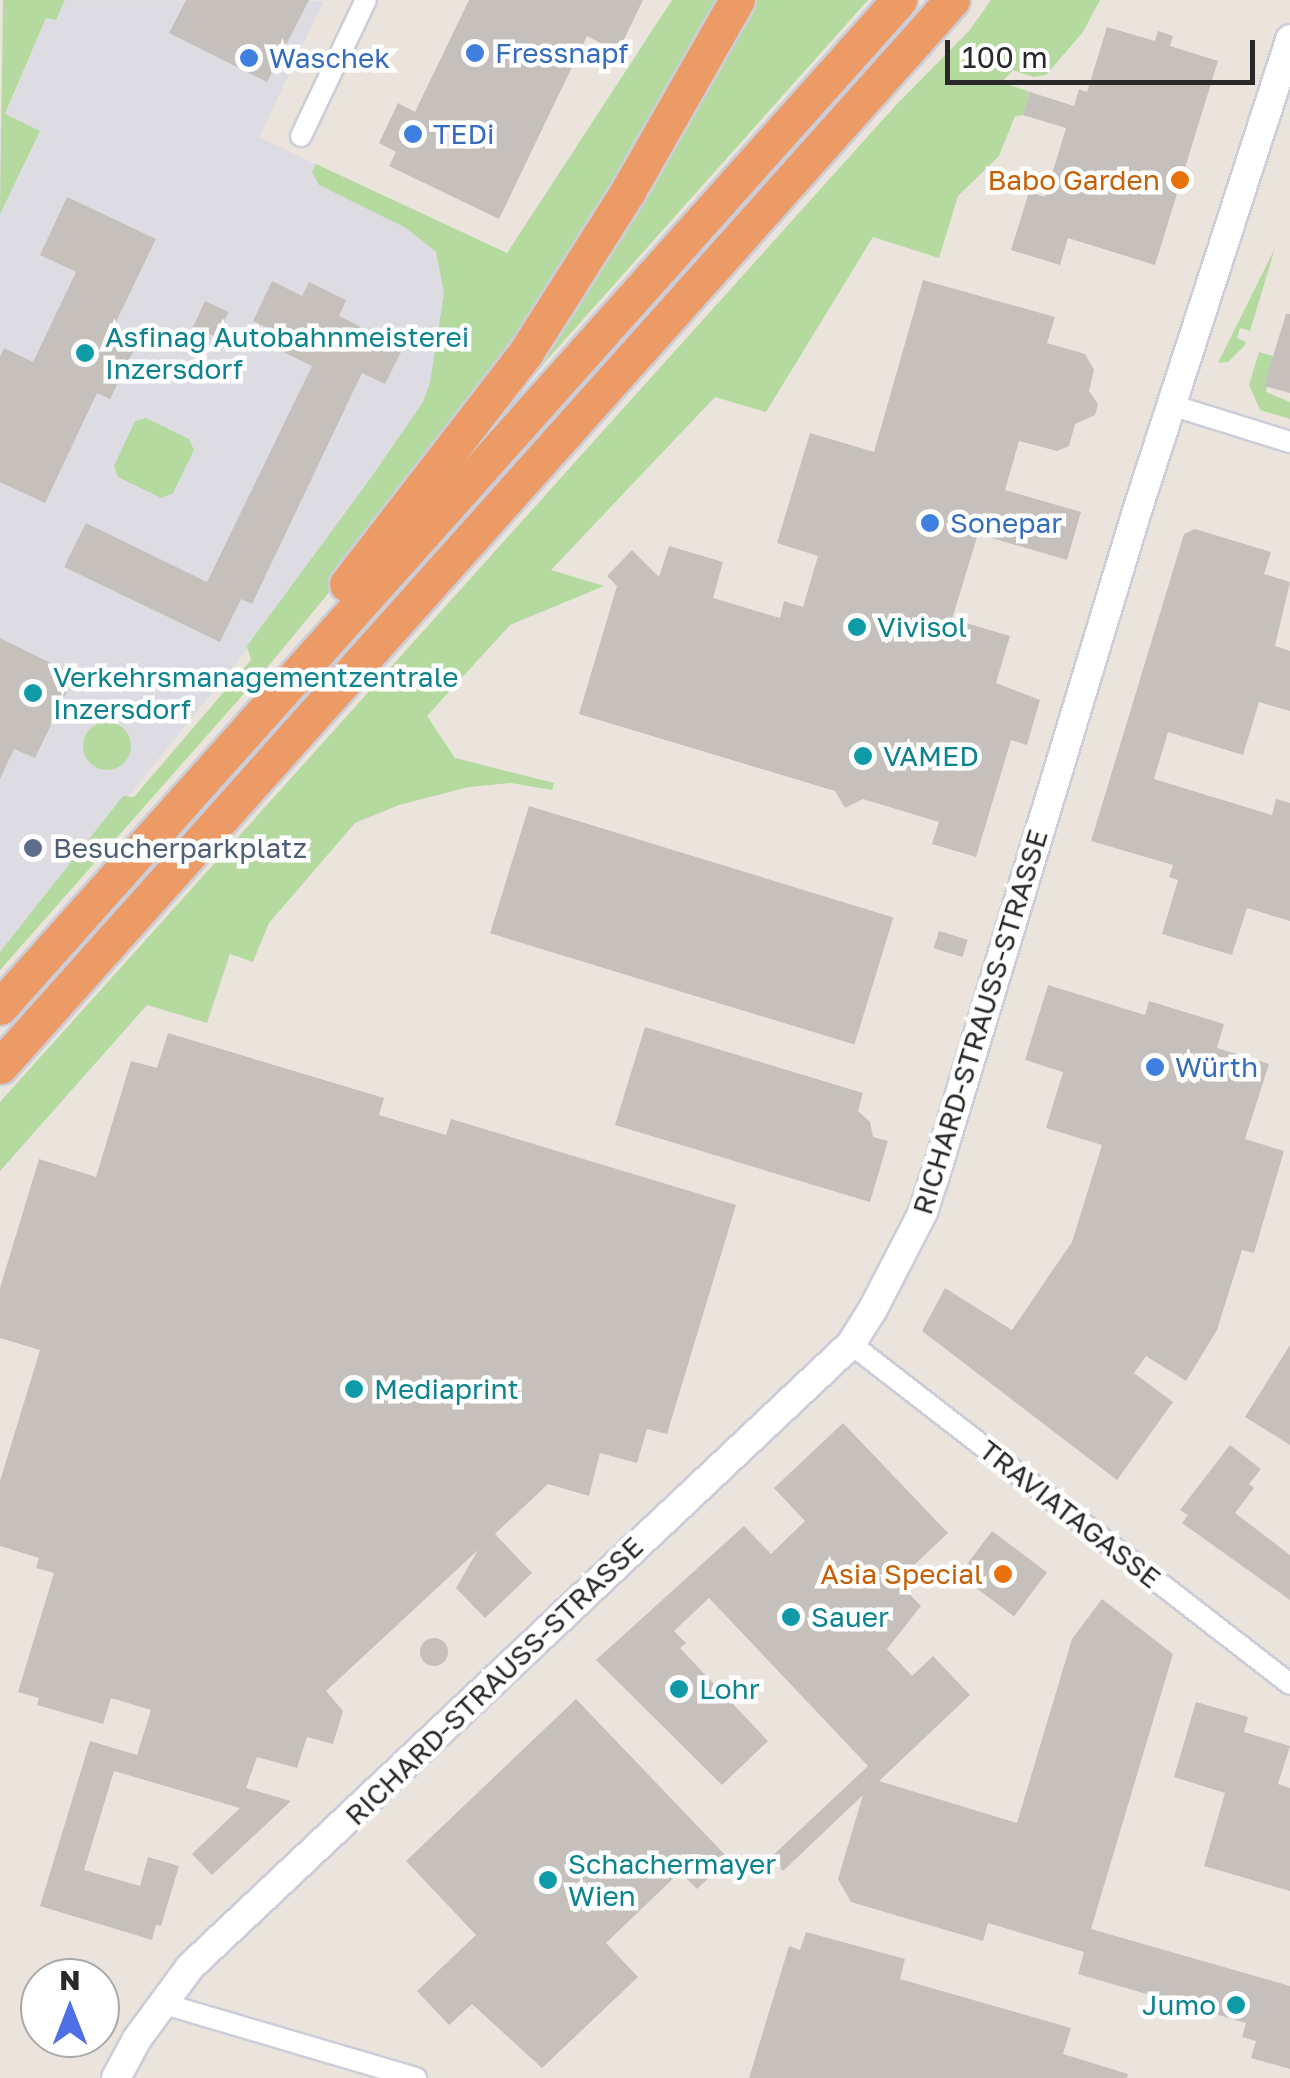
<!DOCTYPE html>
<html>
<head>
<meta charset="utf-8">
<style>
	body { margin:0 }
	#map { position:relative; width:1290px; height:2078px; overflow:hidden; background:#eae4dd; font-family:"Golos Text",sans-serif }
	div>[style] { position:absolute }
	.industrial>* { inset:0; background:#dedce3 }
	.green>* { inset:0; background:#b5da9f }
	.round { border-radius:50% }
	.building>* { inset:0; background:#c5c0bc; transform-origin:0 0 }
	.roads { filter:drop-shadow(2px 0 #cbced9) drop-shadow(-2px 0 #cbced9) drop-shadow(0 2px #cbced9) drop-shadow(0 -2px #cbced9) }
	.minor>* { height:20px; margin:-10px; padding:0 10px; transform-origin:10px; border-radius:10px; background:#fff }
	.secondary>* { height:28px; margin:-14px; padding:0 14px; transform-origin:14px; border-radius:14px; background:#fff }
	.motorway>* { height:35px; margin:-17.5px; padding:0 17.5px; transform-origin:17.5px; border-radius:17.5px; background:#ec9b66 }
	.dots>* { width:28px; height:28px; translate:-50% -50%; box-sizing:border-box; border:5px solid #fff; border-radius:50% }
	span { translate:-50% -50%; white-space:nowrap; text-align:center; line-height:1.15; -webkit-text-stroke:9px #fff; paint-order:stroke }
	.shop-label { font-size:28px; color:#366cbe }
	.left { translate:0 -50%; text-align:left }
	.food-label { font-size:28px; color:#c56008 }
	.right { translate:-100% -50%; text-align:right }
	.culture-label { font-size:28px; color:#0d838f }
	.service-label { font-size:28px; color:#4e5e75 }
	.street-label { font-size:28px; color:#292929 }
	.north { position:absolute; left:20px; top:1958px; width:100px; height:100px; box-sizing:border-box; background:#fff; border:2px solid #a9a9a9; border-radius:50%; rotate:0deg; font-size:28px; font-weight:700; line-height:40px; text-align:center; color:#292929 }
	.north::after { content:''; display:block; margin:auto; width:35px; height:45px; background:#4e6fe5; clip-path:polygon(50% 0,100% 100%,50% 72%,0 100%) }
	.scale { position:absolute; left:945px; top:40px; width:310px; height:45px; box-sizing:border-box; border:5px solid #292929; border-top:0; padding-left:12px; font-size:30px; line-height:35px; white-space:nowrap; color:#292929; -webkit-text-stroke:8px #fff; paint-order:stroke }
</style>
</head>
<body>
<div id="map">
	<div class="industrial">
		<div style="clip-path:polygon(65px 0,324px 1px,259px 137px,525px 264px,304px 579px,0 955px,0 128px,46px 18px,56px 19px)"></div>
	</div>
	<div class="green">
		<div style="clip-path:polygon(3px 0,65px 0,56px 20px,46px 18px,5px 114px,40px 131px,0 214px)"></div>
		<div style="clip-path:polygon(672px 0,722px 0,518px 340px,372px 540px,271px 663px,0 970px,0 952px,123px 796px,134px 797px,251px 660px,247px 646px,370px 479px,423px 402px,430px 383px,444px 293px,436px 252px,406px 228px,319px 185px,312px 172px,316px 164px,507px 253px)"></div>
		<div style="clip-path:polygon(751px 0,868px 0,512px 399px,510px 397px)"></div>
		<div style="clip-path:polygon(991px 0,1100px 0,1083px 32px,1046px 75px,1033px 77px,1013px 70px,1002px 82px,1030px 92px,1023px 115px,1015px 116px,999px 156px,958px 196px,939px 258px,873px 237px,766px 412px,715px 397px,551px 570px,604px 586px,510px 625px,427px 716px,455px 758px,554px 783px,552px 790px,511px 783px,469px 787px,399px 805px,355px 823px,269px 923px,253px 962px,230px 954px,207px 1023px,147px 1005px,0 1171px,0 1102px,896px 105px,969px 31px)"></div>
		<div style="clip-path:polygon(1275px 248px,1250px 331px,1240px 328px,1237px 338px,1246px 342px,1244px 346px,1228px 362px,1218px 363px)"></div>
		<div style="clip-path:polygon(1259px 352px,1273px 356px,1266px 392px,1290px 402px,1290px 419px,1260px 410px,1249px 385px)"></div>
		<div style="clip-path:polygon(146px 418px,189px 439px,194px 450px,173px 493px,161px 498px,118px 477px,114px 466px,135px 421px)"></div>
		<div class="round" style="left:83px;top:722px;width:48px;height:48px"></div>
	</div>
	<div class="building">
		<div style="clip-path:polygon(186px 0,309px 0,267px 82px,169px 33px)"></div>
		<div style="clip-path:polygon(469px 0,643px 0,618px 52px,587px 36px,499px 219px,389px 166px,396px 152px,379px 143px,398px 103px,415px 112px)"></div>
		<div style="clip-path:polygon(1107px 27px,1155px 41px,1158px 31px,1173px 36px,1170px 46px,1218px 61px,1155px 265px,1068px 238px,1060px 265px,1011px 250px,1029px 192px,1045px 197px,1066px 128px,1023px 115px,1030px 92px,1074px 106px,1079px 89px,1087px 92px)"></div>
		<div style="clip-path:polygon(67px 197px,156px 239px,111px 332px,137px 344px,110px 399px,97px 393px,45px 503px,0 482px,0 357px,4px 348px,33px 362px,76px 272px,40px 255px)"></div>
		<div style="clip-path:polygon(923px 280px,1055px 317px,1047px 343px,1085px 354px,1094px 370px,1089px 391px,1098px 404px,1095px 415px,1075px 424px,1069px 446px,1057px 451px,1019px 441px,1005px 490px,1081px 512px,1067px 560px,978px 534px,952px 619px,1010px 636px,996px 683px,1040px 700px,1027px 745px,1011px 740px,976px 857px,932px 844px,939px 822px,863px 799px,845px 808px,835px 791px,579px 714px,617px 586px,607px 576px,632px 550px,659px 577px,669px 546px,723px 562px,713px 598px,780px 618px,784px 601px,803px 607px,818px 556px,777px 543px,810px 433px,874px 452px)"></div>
		<div style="clip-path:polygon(272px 281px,302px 296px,309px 282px,346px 300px,339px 316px,403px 348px,385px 384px,362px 373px,252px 604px,241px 599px,220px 642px,64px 567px,86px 523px,207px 582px,312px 366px,279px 350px,286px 337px,253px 321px)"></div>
		<div style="left:205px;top:301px;width:26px;height:28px;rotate:25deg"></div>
		<div style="clip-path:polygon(1286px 314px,1290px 314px,1290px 393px,1264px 386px)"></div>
		<div style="clip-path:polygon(1195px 529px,1271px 552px,1264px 574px,1290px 582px,1275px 646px,1290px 651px,1290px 711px,1259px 702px,1243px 755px,1168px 732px,1154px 779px,1272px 815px,1276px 799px,1290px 803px,1290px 921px,1247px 908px,1232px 955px,1162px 934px,1178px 880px,1169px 877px,1173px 865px,1091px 841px,1184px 534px)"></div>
		<div style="clip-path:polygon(0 638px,75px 675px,35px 758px,14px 749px,0 779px)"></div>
		<div style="left:529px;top:806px;width:381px;height:133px;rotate:17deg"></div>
		<div style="left:939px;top:931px;width:30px;height:18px;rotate:17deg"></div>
		<div style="clip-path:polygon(1048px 985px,1145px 1015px,1149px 1001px,1224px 1024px,1217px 1048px,1269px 1064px,1245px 1139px,1284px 1151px,1254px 1253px,1242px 1250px,1217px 1330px,1186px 1381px,1146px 1356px,1134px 1373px,1173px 1402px,1117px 1480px,922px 1331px,945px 1288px,1012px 1330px,1072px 1242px,1102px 1145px,1046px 1128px,1063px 1072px,1025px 1060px)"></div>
		<div style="clip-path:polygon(645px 1027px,863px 1093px,858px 1111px,870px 1122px,873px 1137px,888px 1141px,870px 1202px,615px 1125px)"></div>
		<div style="clip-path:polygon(168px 1033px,384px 1098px,379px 1115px,446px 1135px,451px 1119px,736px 1205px,667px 1434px,647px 1429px,637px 1463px,600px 1453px,589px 1496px,548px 1484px,495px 1534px,532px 1573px,485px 1618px,456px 1588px,478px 1550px,326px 1691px,343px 1711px,333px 1744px,307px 1737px,297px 1768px,257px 1757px,246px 1788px,291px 1801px,212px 1875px,192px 1854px,240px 1808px,114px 1771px,84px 1870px,140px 1886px,148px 1857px,179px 1866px,161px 1926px,156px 1925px,152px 1940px,40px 1906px,90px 1741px,137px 1755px,151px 1710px,111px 1698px,103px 1724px,37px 1705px,39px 1698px,18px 1692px,54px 1573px,36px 1568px,39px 1558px,0 1546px,0 1481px,40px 1350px,0 1338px,0 1288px,39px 1159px,96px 1177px,131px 1061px,157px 1068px)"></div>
		<div style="clip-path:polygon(1290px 1345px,1290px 1445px,1245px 1417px)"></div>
		<div style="clip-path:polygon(843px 1423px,948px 1533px,897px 1581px,921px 1606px,887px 1649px,912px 1676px,933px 1656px,970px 1695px,879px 1781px,1017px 1823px,1072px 1639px,1102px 1599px,1173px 1654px,1091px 1929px,1290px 1986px,1290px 2069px,1251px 2058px,1256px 2041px,1242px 2037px,1246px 2023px,1078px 1974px,1084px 1952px,988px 1923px,983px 1941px,851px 1902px,838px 1879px,863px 1795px,783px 1871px,770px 1858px,868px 1766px,709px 1598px,674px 1631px,686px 1643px,680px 1648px,768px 1741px,722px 1785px,596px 1660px,744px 1526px,771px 1554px,805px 1521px,774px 1488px)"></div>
		<div style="clip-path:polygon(1230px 1445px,1261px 1469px,1249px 1484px,1254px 1488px,1235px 1513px,1290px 1555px,1290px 1600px,1182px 1523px,1188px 1515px,1180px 1510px)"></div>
		<div style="left:992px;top:1531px;width:69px;height:55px;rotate:37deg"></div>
		<div class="round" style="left:420px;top:1638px;width:28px;height:28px"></div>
		<div style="clip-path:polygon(576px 1699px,729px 1859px,697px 1889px,680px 1872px,606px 1943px,638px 1977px,542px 2068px,472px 2004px,449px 2025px,417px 1991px,476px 1935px,406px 1861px)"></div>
		<div style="clip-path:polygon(1196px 1702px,1248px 1717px,1244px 1732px,1290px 1746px,1278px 1784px,1290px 1788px,1290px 1891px,1204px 1866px,1225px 1793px,1174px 1777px)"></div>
		<div style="clip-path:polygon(806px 1932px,905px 1959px,900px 1979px,1071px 2028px,1063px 2054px,1128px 2074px,1127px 2078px,749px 2078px,789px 1946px,800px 1950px)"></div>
	</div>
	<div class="roads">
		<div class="minor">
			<div style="left:301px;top:136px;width:151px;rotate:-64.5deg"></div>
			<div style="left:1171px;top:405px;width:125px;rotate:17.3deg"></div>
			<div style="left:851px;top:1344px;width:555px;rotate:37.76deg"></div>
			<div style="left:161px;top:2003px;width:266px;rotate:16.4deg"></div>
		</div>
		<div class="secondary">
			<div style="left:116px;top:2078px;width:44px;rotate:-61.7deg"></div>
			<div style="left:137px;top:2039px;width:89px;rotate:-53.6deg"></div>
			<div style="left:190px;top:1967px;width:908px;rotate:-43.3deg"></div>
			<div style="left:851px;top:1344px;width:41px;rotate:-57.8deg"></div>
			<div style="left:873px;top:1309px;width:109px;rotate:-62.7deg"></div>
			<div style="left:923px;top:1212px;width:38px;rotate:-72deg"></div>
			<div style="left:935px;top:1176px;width:695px;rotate:-73.1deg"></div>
			<div style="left:1137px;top:511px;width:496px;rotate:-72deg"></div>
		</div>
		<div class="motorway">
			<div style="left:347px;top:584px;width:293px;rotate:-52.3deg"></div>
			<div style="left:526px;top:352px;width:191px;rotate:-57.6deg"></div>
			<div style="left:628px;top:191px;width:220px;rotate:-60.3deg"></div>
			<div style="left:0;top:1007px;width:1350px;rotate:-48.24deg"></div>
			<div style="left:0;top:1066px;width:1429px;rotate:-48.23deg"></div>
		</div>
	</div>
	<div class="dots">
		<div style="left:475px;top:53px;background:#3f7fe0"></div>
		<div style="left:249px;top:58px;background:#3f7fe0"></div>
		<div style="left:413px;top:134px;background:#3f7fe0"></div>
		<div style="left:1180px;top:180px;background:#e8710a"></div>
		<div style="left:85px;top:353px;background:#0f9aa8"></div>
		<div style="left:930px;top:523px;background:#3f7fe0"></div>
		<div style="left:857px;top:627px;background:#0f9aa8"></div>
		<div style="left:33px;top:693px;background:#0f9aa8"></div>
		<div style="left:863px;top:756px;background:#0f9aa8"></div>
		<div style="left:33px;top:848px;background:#5c6f8a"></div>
		<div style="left:1155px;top:1067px;background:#3f7fe0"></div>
		<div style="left:354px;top:1389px;background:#0f9aa8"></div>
		<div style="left:1003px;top:1574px;background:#e8710a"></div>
		<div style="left:791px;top:1617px;background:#0f9aa8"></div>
		<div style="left:679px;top:1689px;background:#0f9aa8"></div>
		<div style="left:548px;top:1880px;background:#0f9aa8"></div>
		<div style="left:1236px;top:2005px;background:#0f9aa8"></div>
	</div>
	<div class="shop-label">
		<span class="left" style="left:495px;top:53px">Fressnapf</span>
		<span class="left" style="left:269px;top:58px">Waschek</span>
		<span class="left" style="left:433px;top:134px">TEDi</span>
		<span class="left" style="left:950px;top:523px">Sonepar</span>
		<span class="left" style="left:1175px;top:1067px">Würth</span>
	</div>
	<div class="food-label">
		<span class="right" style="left:1160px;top:180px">Babo Garden</span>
		<span class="right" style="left:983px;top:1574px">Asia Special</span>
	</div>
	<div class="culture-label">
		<span class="left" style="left:105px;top:353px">Asfinag Autobahnmeisterei<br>Inzersdorf</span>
		<span class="left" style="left:877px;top:627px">Vivisol</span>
		<span class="left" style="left:53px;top:693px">Verkehrsmanagementzentrale<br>Inzersdorf</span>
		<span class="left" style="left:883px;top:756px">VAMED</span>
		<span class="left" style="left:374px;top:1389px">Mediaprint</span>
		<span class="left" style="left:811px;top:1617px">Sauer</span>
		<span class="left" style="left:699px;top:1689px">Lohr</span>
		<span class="left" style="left:568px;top:1880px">Schachermayer<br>Wien</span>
		<span class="right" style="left:1216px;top:2005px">Jumo</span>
	</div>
	<div class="service-label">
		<span class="left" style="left:53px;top:848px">Besucherparkplatz</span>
	</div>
	<div class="street-label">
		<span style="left:980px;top:1022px;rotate:-73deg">RICHARD-STRAUSS-STRASSE</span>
		<span style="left:1070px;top:1514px;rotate:38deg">TRAVIATAGASSE</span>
		<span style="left:494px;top:1681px;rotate:-44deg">RICHARD-STRAUSS-STRASSE</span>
	</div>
	<div class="north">N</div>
	<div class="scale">100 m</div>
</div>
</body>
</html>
